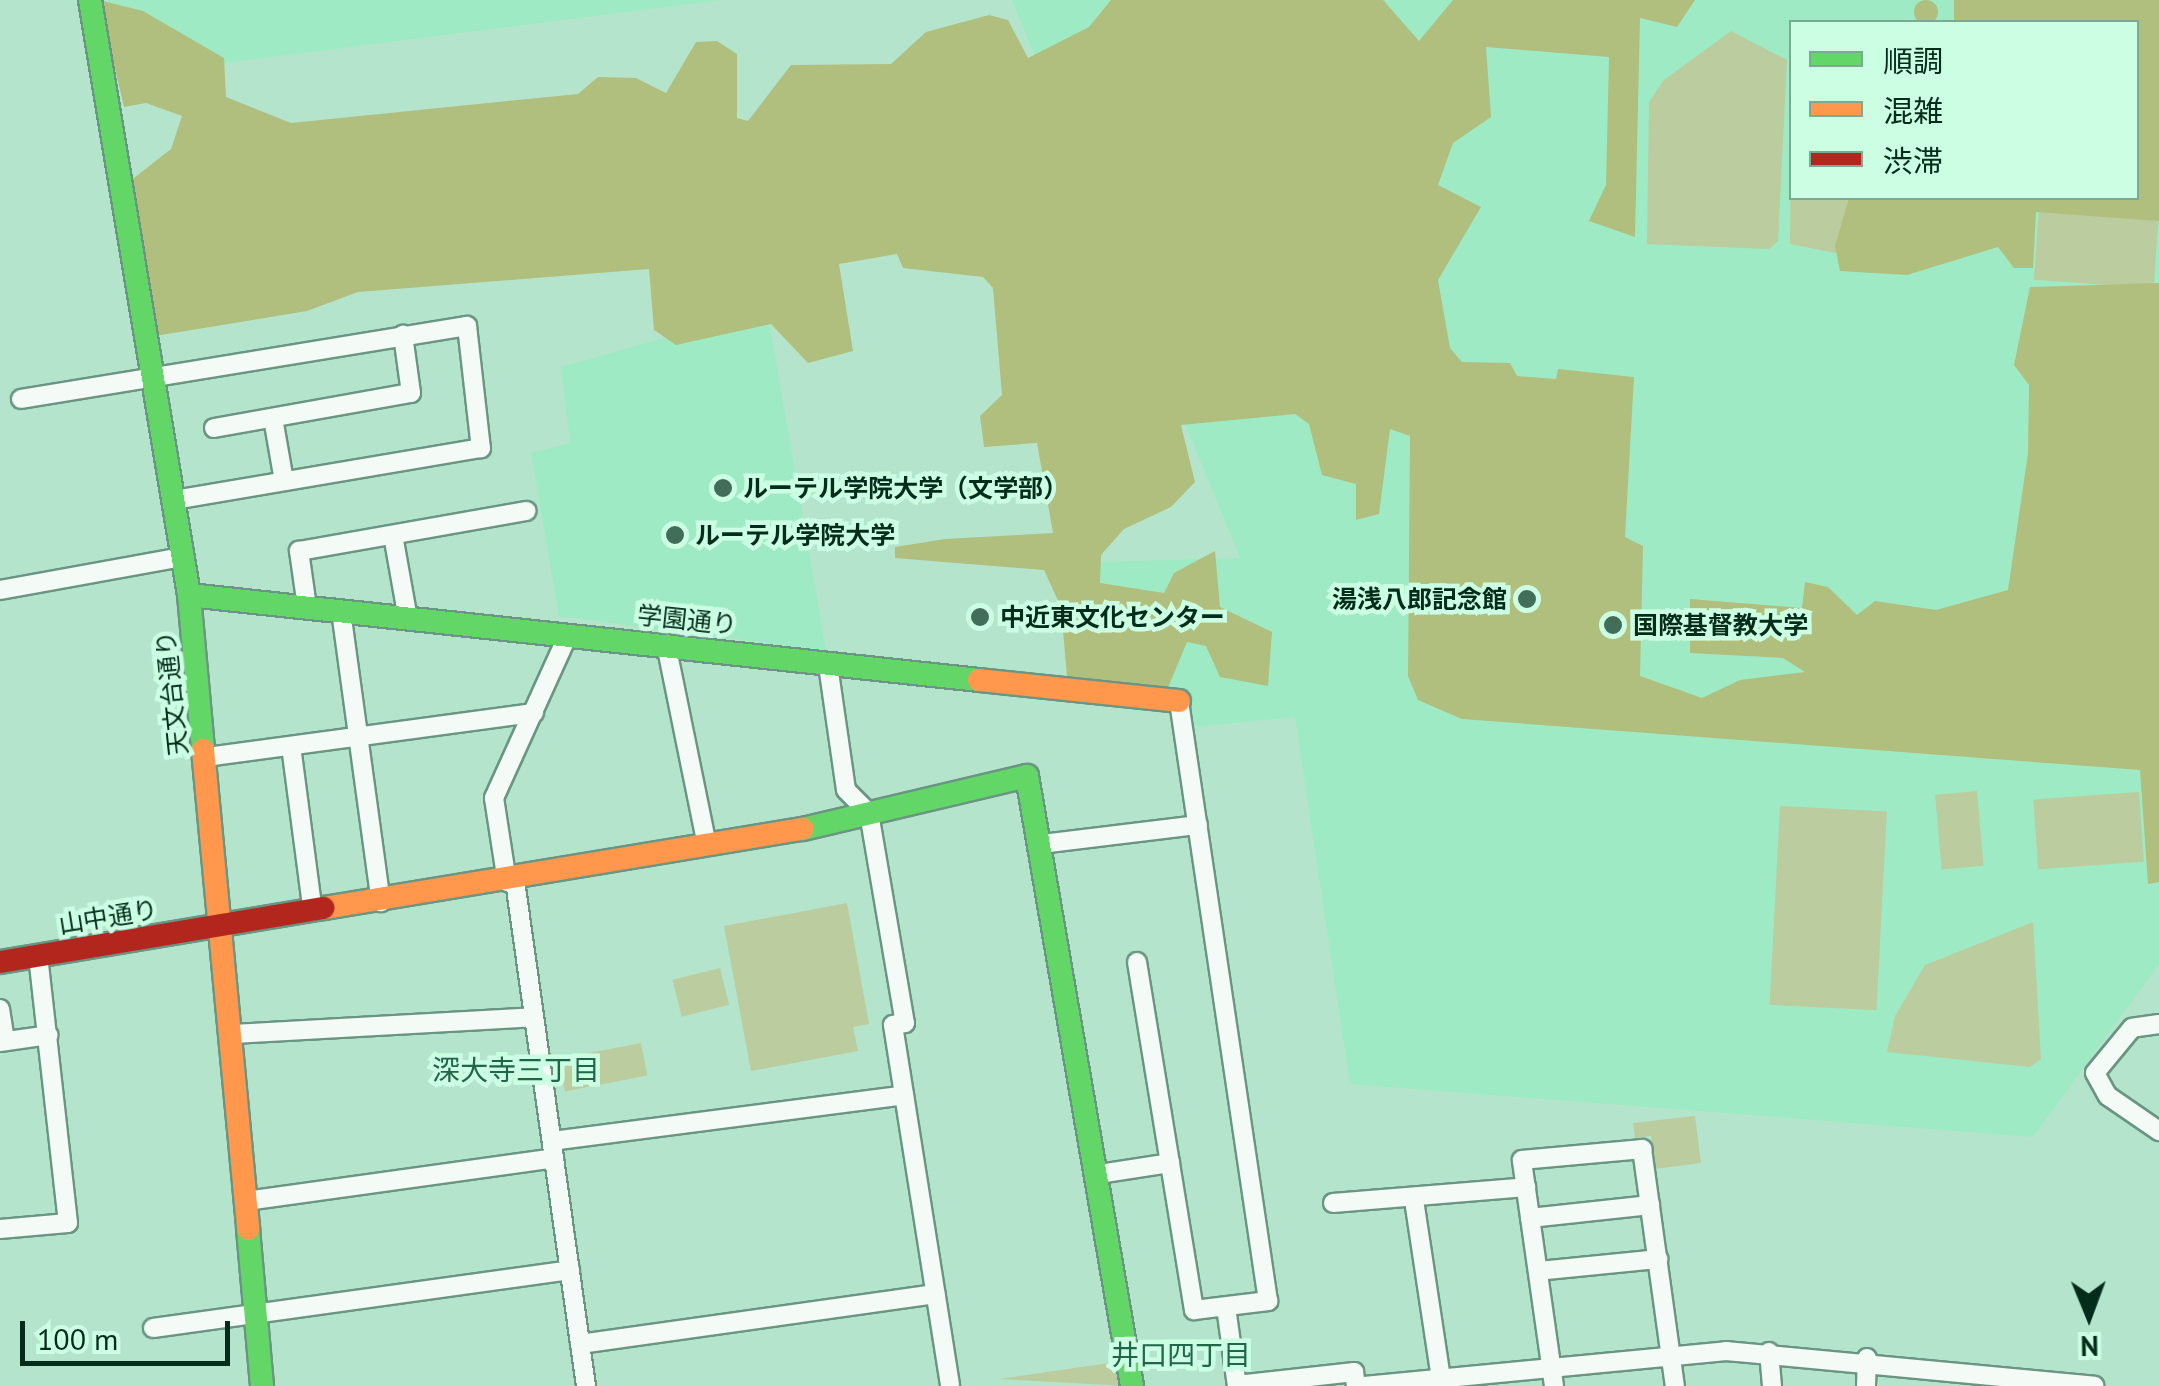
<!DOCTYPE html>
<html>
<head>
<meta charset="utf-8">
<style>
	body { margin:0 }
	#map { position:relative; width:2159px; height:1386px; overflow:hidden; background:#b4e5cc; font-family:"PT Sans","Noto Sans JP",sans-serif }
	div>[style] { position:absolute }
	.built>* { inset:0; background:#9eeac4 }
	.green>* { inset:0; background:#bbcc9f; transform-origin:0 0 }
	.forest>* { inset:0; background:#b0bf7e }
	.round { border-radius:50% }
	.roads { filter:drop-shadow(2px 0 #6a9582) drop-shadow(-2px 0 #6a9582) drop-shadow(0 2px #6a9582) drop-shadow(0 -2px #6a9582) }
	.street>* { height:18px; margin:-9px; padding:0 9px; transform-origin:9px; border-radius:9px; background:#f4fbf7 }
	.fast>* { height:22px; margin:-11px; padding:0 11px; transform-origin:11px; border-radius:11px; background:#63d668 }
	.slow>* { height:22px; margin:-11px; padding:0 11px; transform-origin:11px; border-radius:11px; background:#ff974d }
	.jam>* { height:22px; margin:-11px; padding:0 11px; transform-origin:11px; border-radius:11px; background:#b3261e }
	.dots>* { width:28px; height:28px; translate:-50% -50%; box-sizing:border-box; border:5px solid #cbfee2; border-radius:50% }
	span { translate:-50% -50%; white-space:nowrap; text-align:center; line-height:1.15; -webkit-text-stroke:9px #cbfee2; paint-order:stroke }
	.poi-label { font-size:25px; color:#042c1b; font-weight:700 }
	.left { translate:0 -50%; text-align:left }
	.right { translate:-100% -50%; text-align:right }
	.street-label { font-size:25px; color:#042c1b }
	.neighbourhood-label { font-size:28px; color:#206648 }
	.legend { position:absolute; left:1789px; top:20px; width:350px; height:180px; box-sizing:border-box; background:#cbfee2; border:2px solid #7baa92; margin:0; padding:12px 18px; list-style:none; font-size:30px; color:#042c1b }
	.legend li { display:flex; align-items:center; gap:20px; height:50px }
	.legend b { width:50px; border:2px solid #7baa92 }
	.north { position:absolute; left:2039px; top:1266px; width:100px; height:100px; -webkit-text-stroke:8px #cbfee2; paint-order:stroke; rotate:179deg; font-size:28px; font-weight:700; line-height:40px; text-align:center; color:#042c1b }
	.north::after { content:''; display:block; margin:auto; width:35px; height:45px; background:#042c1b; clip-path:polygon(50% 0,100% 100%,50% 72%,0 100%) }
	.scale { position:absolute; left:20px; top:1321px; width:210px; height:45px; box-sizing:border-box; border:5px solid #042c1b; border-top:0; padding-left:12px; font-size:30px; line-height:35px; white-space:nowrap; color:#042c1b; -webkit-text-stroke:8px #cbfee2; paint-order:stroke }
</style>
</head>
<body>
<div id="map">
	<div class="built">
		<div style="clip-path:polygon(107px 0,721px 0,162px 71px)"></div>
		<div style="clip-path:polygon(evenodd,1012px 0,2159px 0,2159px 964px,2033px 1137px,1350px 1084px,1295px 717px,1195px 727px,1190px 700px,1077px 688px,1059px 563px,1240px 558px,1012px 0,1792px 22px,2136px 22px,2136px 198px,1792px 198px,1792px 22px)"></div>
		<div style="clip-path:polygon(767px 309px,826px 651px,559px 616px,531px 453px,570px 443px,561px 367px)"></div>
	</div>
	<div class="green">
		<div style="clip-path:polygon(1731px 31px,1787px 60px,1778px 241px,1769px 249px,1647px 244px,1649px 102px,1664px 80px)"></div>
		<div style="clip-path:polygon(1791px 126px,1792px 198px,1849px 198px,1836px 253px,1790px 244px)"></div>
		<div style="left:2039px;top:208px;width:120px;height:72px;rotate:4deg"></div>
		<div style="left:1977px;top:791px;width:75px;height:42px;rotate:85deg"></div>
		<div style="left:2139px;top:792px;width:70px;height:106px;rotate:86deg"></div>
		<div style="left:1780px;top:806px;width:107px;height:199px;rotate:3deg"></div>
		<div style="clip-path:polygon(847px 903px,869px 1024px,853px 1027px,858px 1051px,751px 1071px,724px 926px)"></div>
		<div style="clip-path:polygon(2033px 922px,2041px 1059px,2030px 1067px,1887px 1052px,1895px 1016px,1925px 965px)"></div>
		<div style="left:720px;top:968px;width:38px;height:49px;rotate:76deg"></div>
		<div style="left:641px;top:1043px;width:33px;height:84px;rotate:79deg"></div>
		<div style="clip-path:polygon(1695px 1116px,1701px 1163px,1655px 1169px,1651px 1136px,1635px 1138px,1633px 1123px)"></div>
		<div style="clip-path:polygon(1123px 1361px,1127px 1386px,999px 1379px)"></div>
	</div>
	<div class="forest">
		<div style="clip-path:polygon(99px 0,143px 11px,224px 58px,226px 97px,291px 123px,578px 94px,598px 77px,636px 78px,666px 93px,696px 42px,717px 41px,737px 54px,737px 118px,748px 121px,791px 65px,891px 64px,926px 32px,989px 15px,1008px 20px,1028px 58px,1089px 27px,1111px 0,1383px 0,1419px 41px,1453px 0,1695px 0,1677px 27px,1640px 18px,1635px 237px,1589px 221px,1606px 185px,1609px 57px,1486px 47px,1491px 117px,1453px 143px,1438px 185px,1481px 207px,1438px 280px,1450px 348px,1462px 362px,1510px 363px,1517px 376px,1556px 379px,1558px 369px,1634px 377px,1625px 537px,1643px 546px,1640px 676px,1702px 698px,1740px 680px,1805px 672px,1783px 658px,1690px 653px,1690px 599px,1802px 608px,1805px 582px,1828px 587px,1857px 615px,1875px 601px,1936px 610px,2008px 590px,2028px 453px,2029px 385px,2014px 365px,2030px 287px,2159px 283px,2159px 882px,2148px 884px,2140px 770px,1462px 719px,1418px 700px,1408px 676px,1410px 436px,1390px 429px,1379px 514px,1356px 520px,1356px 484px,1322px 475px,1309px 424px,1295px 414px,1181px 425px,1195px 482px,1171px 507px,1124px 529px,1101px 555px,1100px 583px,1164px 593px,1174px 573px,1215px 551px,1220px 607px,1272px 632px,1268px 686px,1220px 677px,1206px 646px,1187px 642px,1167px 690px,1068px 689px,1061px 607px,1044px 570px,895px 558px,895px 547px,945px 539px,1053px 533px,1037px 443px,984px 447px,980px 416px,1002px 395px,993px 288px,983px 277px,903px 268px,897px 254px,839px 264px,853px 351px,808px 363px,771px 324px,676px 345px,654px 330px,649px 269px,358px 292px,307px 311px,155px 336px,125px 185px,171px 149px,182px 116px,146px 103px,124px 107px)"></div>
		<div style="clip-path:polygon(1954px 0,2159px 0,2159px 221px,2036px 212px,2033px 268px,2014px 268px,1998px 247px,1907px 275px,1840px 271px,1835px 246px,1849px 198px,2136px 198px,2136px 22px,1954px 22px)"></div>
		<div class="round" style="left:1914px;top:0;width:24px;height:24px"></div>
	</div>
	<div class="roads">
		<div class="street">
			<div style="left:21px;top:399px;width:452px;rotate:-9.3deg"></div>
			<div style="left:467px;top:326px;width:123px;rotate:83.5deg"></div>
			<div style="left:481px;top:448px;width:312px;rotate:170.4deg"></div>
			<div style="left:273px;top:418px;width:64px;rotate:80.1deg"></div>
			<div style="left:214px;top:428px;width:200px;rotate:-10.1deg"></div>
			<div style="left:411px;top:393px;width:59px;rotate:-97.9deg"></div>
			<div style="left:393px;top:535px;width:85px;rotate:79.9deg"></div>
			<div style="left:0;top:590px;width:185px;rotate:-10.3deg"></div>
			<div style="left:307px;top:607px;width:57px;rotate:-98.1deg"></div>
			<div style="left:299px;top:551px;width:231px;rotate:-10deg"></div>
			<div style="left:341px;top:611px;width:294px;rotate:82.2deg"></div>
			<div style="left:666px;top:644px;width:205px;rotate:78.5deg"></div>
			<div style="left:828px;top:665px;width:126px;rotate:81.8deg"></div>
			<div style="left:846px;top:790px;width:33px;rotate:45deg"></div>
			<div style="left:869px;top:813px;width:213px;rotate:80.3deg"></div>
			<div style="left:905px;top:1023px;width:12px;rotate:171deg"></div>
			<div style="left:893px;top:1025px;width:365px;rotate:81deg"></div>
			<div style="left:291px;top:746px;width:167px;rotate:82.5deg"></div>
			<div style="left:207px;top:757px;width:330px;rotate:-7.7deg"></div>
			<div style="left:1041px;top:844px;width:158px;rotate:-6.9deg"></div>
			<div style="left:515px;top:881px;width:510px;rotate:82deg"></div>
			<div style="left:507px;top:882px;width:85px;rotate:-98.8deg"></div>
			<div style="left:494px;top:798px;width:177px;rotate:-65.6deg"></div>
			<div style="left:1137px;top:962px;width:353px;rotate:80.7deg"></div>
			<div style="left:1194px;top:1310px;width:75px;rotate:-6.9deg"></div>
			<div style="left:1268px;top:1301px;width:607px;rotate:-98.44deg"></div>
			<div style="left:0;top:1009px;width:32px;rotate:81deg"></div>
			<div style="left:2159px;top:1024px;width:27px;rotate:172deg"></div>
			<div style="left:2132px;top:1028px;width:58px;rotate:129.4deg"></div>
			<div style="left:2095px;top:1073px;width:26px;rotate:61deg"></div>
			<div style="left:2108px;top:1096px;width:62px;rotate:34.5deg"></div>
			<div style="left:233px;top:1034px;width:301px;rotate:-3.2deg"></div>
			<div style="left:0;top:1042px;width:49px;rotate:-8.1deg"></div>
			<div style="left:552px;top:1141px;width:355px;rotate:-7.4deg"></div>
			<div style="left:1099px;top:1174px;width:72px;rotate:-8.8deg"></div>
			<div style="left:1414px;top:1200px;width:188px;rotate:81.4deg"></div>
			<div style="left:246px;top:1201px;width:311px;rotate:-7.9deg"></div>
			<div style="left:1333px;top:1203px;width:194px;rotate:-4.7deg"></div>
			<div style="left:1530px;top:1218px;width:121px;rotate:-6.2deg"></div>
			<div style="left:0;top:1229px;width:68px;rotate:-5deg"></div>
			<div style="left:68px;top:1223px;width:269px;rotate:-96.4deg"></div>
			<div style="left:1538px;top:1271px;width:121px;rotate:-5.7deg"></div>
			<div style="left:1226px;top:1307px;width:80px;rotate:82.1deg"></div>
			<div style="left:153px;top:1328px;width:421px;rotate:-7.9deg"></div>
			<div style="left:580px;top:1344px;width:359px;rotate:-8deg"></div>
			<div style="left:1769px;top:1352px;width:34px;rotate:85deg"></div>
			<div style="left:1237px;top:1385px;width:118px;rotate:-6.3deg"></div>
			<div style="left:1354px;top:1372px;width:14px;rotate:82deg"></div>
			<div style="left:1364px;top:1386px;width:364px;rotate:-5.5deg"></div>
			<div style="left:1726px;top:1351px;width:370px;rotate:5.4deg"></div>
			<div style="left:1554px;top:1386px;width:228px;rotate:-98.1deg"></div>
			<div style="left:1522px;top:1160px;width:121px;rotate:-5.2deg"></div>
			<div style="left:1642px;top:1149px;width:239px;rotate:82.1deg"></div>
			<div style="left:1866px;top:1386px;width:28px;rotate:-88deg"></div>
		</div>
		<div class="fast">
			<div style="left:90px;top:0;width:603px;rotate:80.55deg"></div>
			<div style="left:189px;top:595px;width:156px;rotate:84.8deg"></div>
			<div style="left:189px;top:595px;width:795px;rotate:6.14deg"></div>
			<div style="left:803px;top:829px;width:230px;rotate:-13.3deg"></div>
			<div style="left:1027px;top:776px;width:619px;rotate:80.23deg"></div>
			<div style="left:248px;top:1229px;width:158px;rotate:84.9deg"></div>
		</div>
		<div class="slow">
			<div style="left:979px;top:680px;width:201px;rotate:6deg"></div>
			<div style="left:203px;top:750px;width:481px;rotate:84.6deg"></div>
			<div style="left:324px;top:908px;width:485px;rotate:-9.4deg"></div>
		</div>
		<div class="jam">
			<div style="left:0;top:962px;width:328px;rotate:-9.5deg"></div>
		</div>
	</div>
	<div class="dots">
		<div style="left:723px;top:488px;background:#426d59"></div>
		<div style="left:675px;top:535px;background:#426d59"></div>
		<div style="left:1527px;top:599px;background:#426d59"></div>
		<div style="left:980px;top:617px;background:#426d59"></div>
		<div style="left:1613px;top:625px;background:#426d59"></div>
	</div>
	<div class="poi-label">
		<span class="left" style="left:743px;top:488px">ルーテル学院大学（文学部）</span>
		<span class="left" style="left:695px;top:535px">ルーテル学院大学</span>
		<span class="right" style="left:1507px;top:599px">湯浅八郎記念館</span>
		<span class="left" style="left:1000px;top:617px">中近東文化センター</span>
		<span class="left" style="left:1633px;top:625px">国際基督教大学</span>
	</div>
	<div class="street-label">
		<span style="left:687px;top:620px;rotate:6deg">学園通り</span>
		<span style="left:172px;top:693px;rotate:-96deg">天文台通り</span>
		<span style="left:108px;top:917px;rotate:-9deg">山中通り</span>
	</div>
	<div class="neighbourhood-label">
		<span style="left:516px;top:1070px">深大寺三丁目</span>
		<span style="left:1181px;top:1355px">井口四丁目</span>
	</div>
	<ul class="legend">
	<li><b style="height:12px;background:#63d668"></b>順調</li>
	<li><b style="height:12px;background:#ff974d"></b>混雑</li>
	<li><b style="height:12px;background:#b3261e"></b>渋滞</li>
	</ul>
	<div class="north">N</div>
	<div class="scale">100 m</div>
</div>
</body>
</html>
